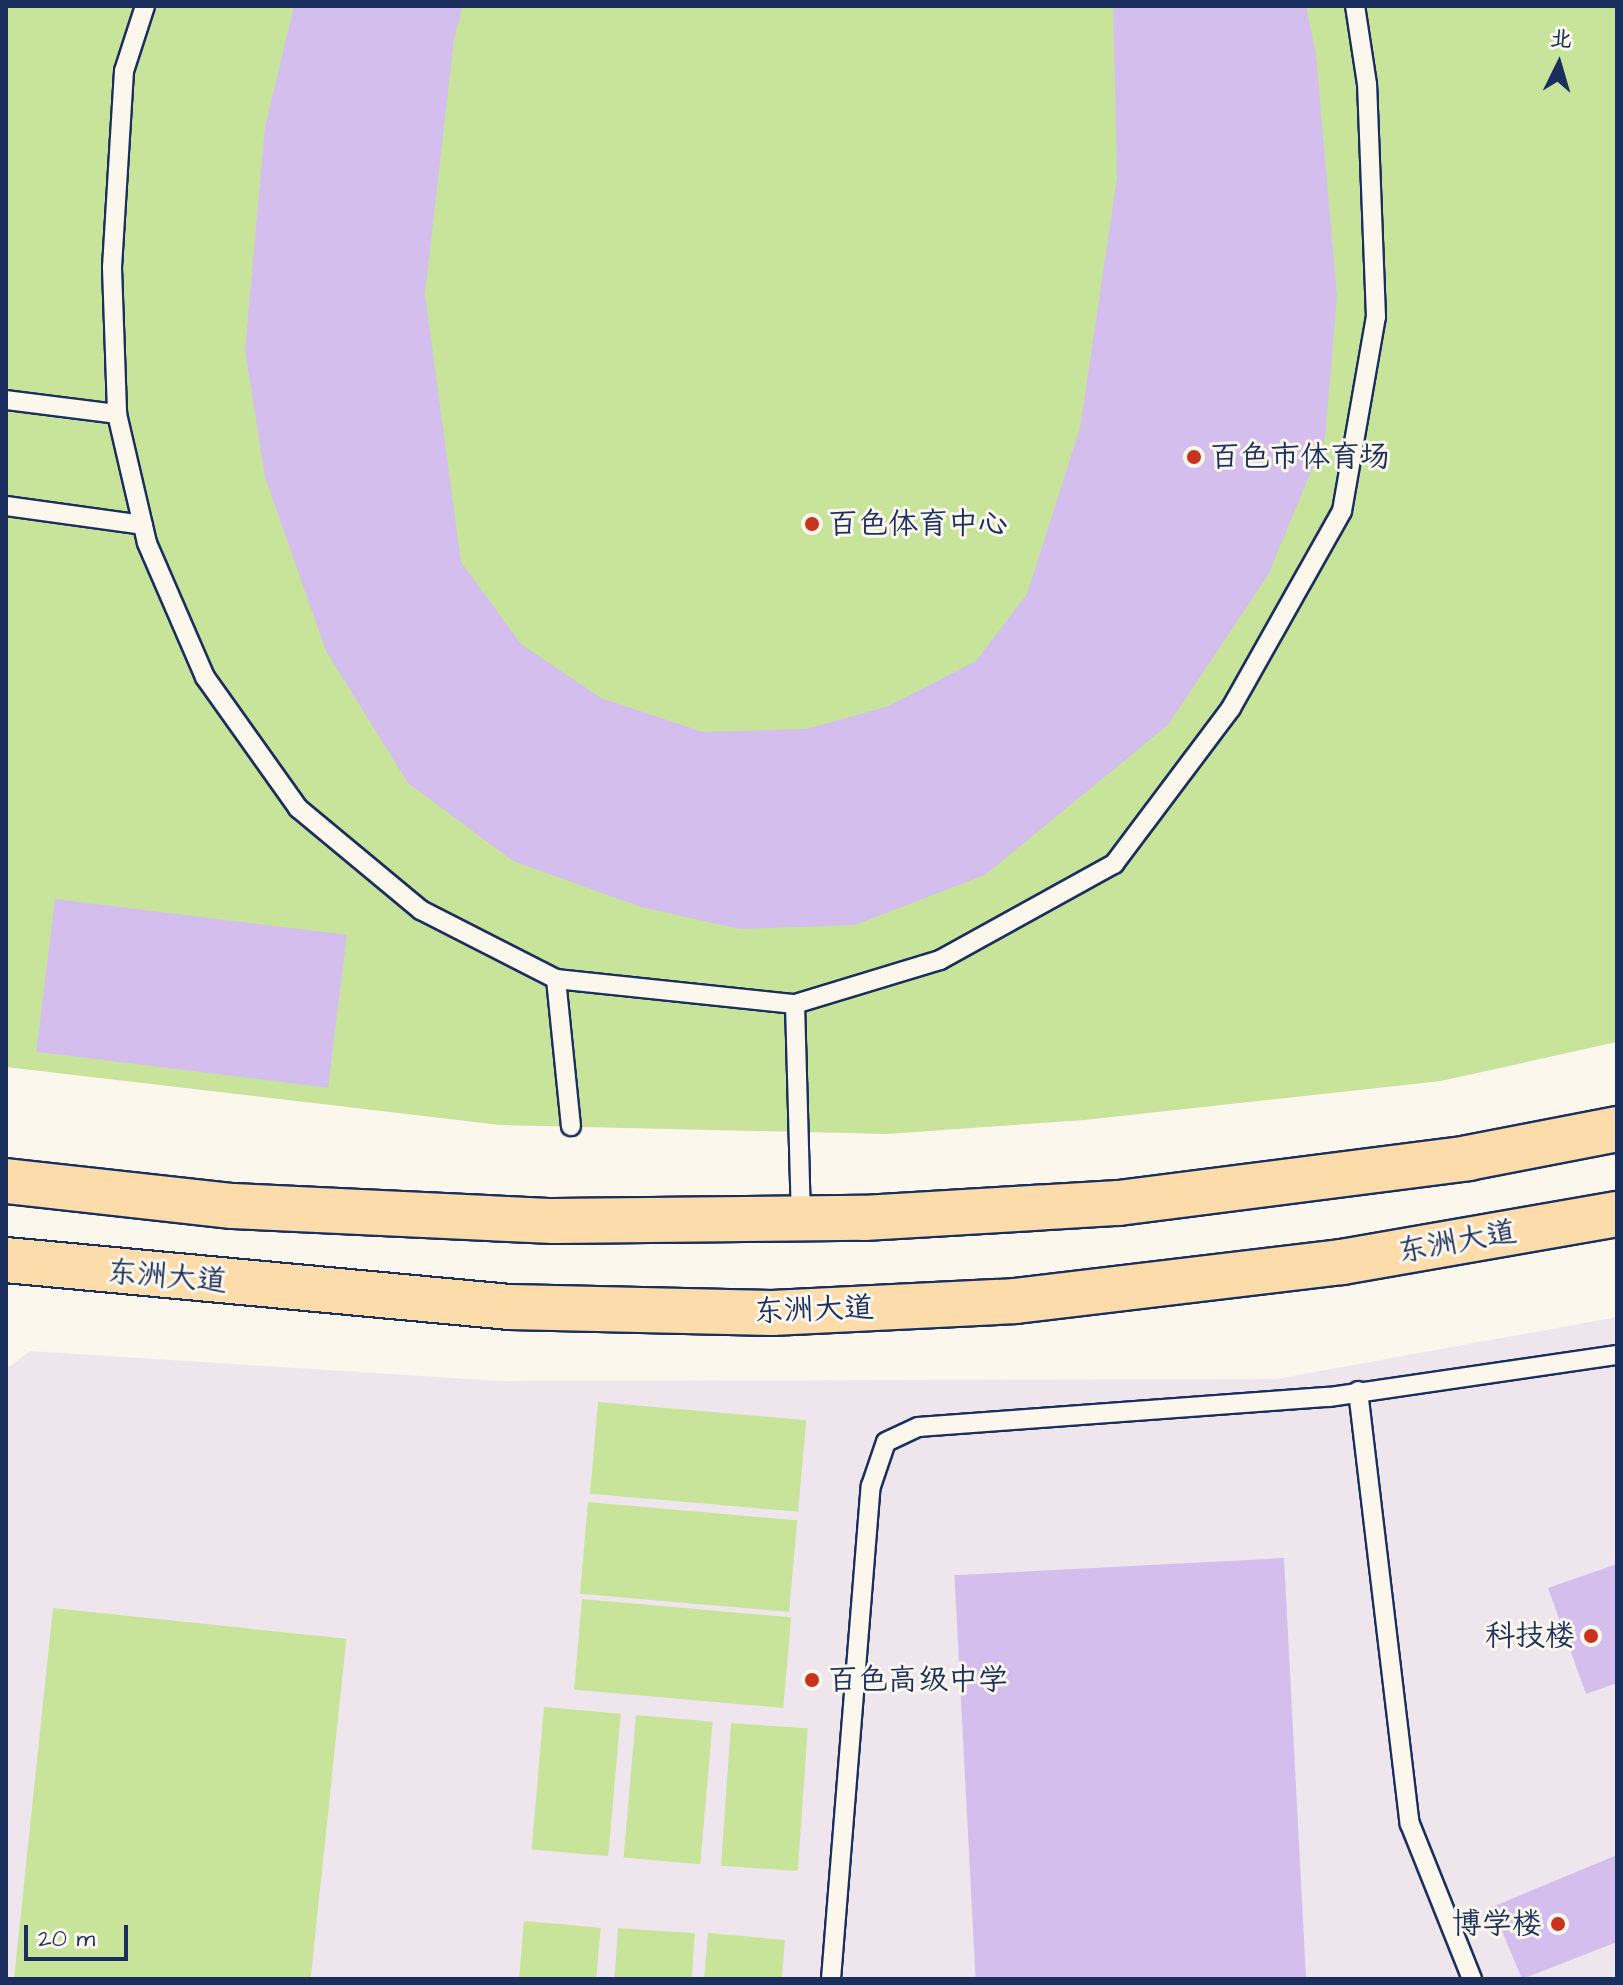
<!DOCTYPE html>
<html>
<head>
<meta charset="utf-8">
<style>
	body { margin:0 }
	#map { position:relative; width:1623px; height:1985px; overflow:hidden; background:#fbf7ec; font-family:"Architects Daughter","LXGW WenKai TC",sans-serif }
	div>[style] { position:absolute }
	.built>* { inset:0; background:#efe6ed }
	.green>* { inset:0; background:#c8e49b; transform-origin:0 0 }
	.building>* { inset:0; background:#d3beee; transform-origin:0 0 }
	.roads { filter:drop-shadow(2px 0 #1b2f5e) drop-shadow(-2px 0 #1b2f5e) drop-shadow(0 2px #1b2f5e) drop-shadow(0 -2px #1b2f5e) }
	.service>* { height:18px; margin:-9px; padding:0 9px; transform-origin:9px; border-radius:9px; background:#fbf7ec }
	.primary>* { height:44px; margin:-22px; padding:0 22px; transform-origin:22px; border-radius:22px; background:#fddcac }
	.dots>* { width:22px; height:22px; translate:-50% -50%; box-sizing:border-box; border:4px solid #fbf7ec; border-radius:50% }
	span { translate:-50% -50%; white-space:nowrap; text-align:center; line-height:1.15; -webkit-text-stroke:6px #fbf7ec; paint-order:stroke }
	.poi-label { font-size:30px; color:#1b2f5e }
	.left { translate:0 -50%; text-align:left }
	.right { translate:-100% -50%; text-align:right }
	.street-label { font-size:30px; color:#1b2f5e }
	.frame { position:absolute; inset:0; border:8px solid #1b2f5e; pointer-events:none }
	.north { position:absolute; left:1519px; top:24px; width:80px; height:80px; -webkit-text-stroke:6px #fbf7ec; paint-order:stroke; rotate:5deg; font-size:22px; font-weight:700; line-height:32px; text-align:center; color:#1b2f5e }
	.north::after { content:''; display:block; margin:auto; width:28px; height:36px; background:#1b2f5e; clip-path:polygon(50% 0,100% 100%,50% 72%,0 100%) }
	.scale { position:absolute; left:24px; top:1925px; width:104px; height:36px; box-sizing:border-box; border:4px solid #1b2f5e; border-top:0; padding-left:10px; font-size:24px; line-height:28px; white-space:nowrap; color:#1b2f5e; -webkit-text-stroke:6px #fbf7ec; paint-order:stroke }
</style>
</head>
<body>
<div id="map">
	<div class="built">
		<div style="clip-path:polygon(1617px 1317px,1617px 1979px,6px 1979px,6px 1369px,30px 1351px,500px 1381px,1276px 1379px)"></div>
	</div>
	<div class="green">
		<div style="clip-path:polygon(6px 6px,1617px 6px,1617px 1042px,1441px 1081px,1084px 1120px,887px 1134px,500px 1125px,6px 1067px)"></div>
		<div style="left:598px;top:1402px;width:209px;height:92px;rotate:5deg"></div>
		<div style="left:588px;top:1502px;width:210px;height:92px;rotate:5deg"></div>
		<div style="left:582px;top:1599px;width:210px;height:91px;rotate:5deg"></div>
		<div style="left:53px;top:1608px;width:295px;height:373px;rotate:6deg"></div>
		<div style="left:544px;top:1707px;width:77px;height:143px;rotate:5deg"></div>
		<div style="left:636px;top:1715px;width:77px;height:143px;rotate:5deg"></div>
		<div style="left:731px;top:1723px;width:77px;height:143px;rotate:4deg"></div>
		<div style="left:524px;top:1921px;width:77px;height:58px;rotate:5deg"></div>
		<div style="left:618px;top:1928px;width:77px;height:51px;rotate:4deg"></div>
		<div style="clip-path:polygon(708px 1933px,785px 1940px,782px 1979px,704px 1979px)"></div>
	</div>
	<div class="building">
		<div style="clip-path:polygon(294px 6px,463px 6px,454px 39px,425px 294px,461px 562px,521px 644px,601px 698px,703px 732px,807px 729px,889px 706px,976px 661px,1027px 594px,1080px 428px,1117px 178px,1113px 6px,1306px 6px,1316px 54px,1337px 297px,1325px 438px,1268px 575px,1168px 725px,985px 875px,855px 925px,740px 929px,641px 907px,513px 861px,408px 783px,326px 651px,265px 477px,245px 350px,265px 127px)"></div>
		<div style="left:55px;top:899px;width:294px;height:154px;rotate:7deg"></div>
		<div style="left:1284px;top:1558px;width:421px;height:330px;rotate:87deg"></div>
		<div style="clip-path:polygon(1617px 1564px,1617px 1683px,1586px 1694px,1548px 1588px)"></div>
		<div style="clip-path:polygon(1617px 1855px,1617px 1942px,1522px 1979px,1492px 1907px)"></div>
	</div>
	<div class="roads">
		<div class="service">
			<div style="left:145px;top:6px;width:68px;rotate:107.9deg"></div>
			<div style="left:124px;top:71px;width:197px;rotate:93.5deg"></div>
			<div style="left:112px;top:268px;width:146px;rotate:88deg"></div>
			<div style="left:117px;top:414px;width:132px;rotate:76.9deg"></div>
			<div style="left:147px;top:543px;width:146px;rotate:66.6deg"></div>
			<div style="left:205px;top:677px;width:161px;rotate:54.6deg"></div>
			<div style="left:298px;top:808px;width:160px;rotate:39.7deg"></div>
			<div style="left:421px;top:910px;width:152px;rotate:27.1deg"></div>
			<div style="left:556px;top:979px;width:240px;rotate:6deg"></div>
			<div style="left:795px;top:1004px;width:152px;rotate:-16.9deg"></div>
			<div style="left:940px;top:960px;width:199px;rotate:-28.9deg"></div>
			<div style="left:1114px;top:864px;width:195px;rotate:-53.1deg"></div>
			<div style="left:1231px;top:708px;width:226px;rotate:-60.6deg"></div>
			<div style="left:1342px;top:511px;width:197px;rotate:-80.1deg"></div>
			<div style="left:1376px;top:317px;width:233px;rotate:-92.2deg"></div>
			<div style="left:1367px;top:84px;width:79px;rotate:-98.7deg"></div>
			<div style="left:6px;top:400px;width:112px;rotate:7.2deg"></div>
			<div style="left:6px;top:506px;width:138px;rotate:7.9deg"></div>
			<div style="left:556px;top:979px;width:148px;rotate:84.2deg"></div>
			<div style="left:795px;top:1004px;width:215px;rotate:88.4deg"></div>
			<div style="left:1358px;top:1391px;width:436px;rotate:83.2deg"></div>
			<div style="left:1410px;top:1824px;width:167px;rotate:68.2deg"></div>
			<div style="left:831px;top:1979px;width:495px;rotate:-85.4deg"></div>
			<div style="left:871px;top:1486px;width:46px;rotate:-71.2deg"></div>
			<div style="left:886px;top:1442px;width:35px;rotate:-25deg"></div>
			<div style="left:918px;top:1427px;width:412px;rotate:-4.2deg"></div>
			<div style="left:1329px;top:1397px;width:291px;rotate:-8.3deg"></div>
		</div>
		<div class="primary">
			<div style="left:6px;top:1181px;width:228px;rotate:6.3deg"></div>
			<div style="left:233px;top:1206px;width:321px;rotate:2.7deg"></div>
			<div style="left:554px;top:1221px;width:310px;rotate:-0.6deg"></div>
			<div style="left:864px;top:1218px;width:255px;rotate:-3.4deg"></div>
			<div style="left:1119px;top:1203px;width:352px;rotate:-7.3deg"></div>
			<div style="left:1468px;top:1158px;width:152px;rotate:-11deg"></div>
			<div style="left:6px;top:1260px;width:506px;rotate:5.33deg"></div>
			<div style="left:510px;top:1307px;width:262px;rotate:1.3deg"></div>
			<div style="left:772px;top:1313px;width:243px;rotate:-2.8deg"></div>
			<div style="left:1015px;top:1301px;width:329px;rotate:-6.8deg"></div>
			<div style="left:1342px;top:1262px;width:279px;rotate:-9.9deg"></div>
		</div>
	</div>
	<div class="dots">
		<div style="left:1194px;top:457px;background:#c8321e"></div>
		<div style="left:812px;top:524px;background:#c8321e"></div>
		<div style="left:1591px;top:1636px;background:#c8321e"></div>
		<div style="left:812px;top:1680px;background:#c8321e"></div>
		<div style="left:1558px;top:1924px;background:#c8321e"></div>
	</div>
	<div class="poi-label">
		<span class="left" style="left:1210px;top:457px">百色市体育场</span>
		<span class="left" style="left:828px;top:524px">百色体育中心</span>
		<span class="right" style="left:1575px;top:1636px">科技楼</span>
		<span class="left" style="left:828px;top:1680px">百色高级中学</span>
		<span class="right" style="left:1542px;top:1924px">博学楼</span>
	</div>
	<div class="street-label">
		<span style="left:1457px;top:1242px;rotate:-10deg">东洲大道</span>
		<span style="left:167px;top:1277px;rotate:5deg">东洲大道</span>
		<span style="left:814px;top:1310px;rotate:-2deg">东洲大道</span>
	</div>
	<div class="frame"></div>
	<div class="north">北</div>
	<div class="scale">20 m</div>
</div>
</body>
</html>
